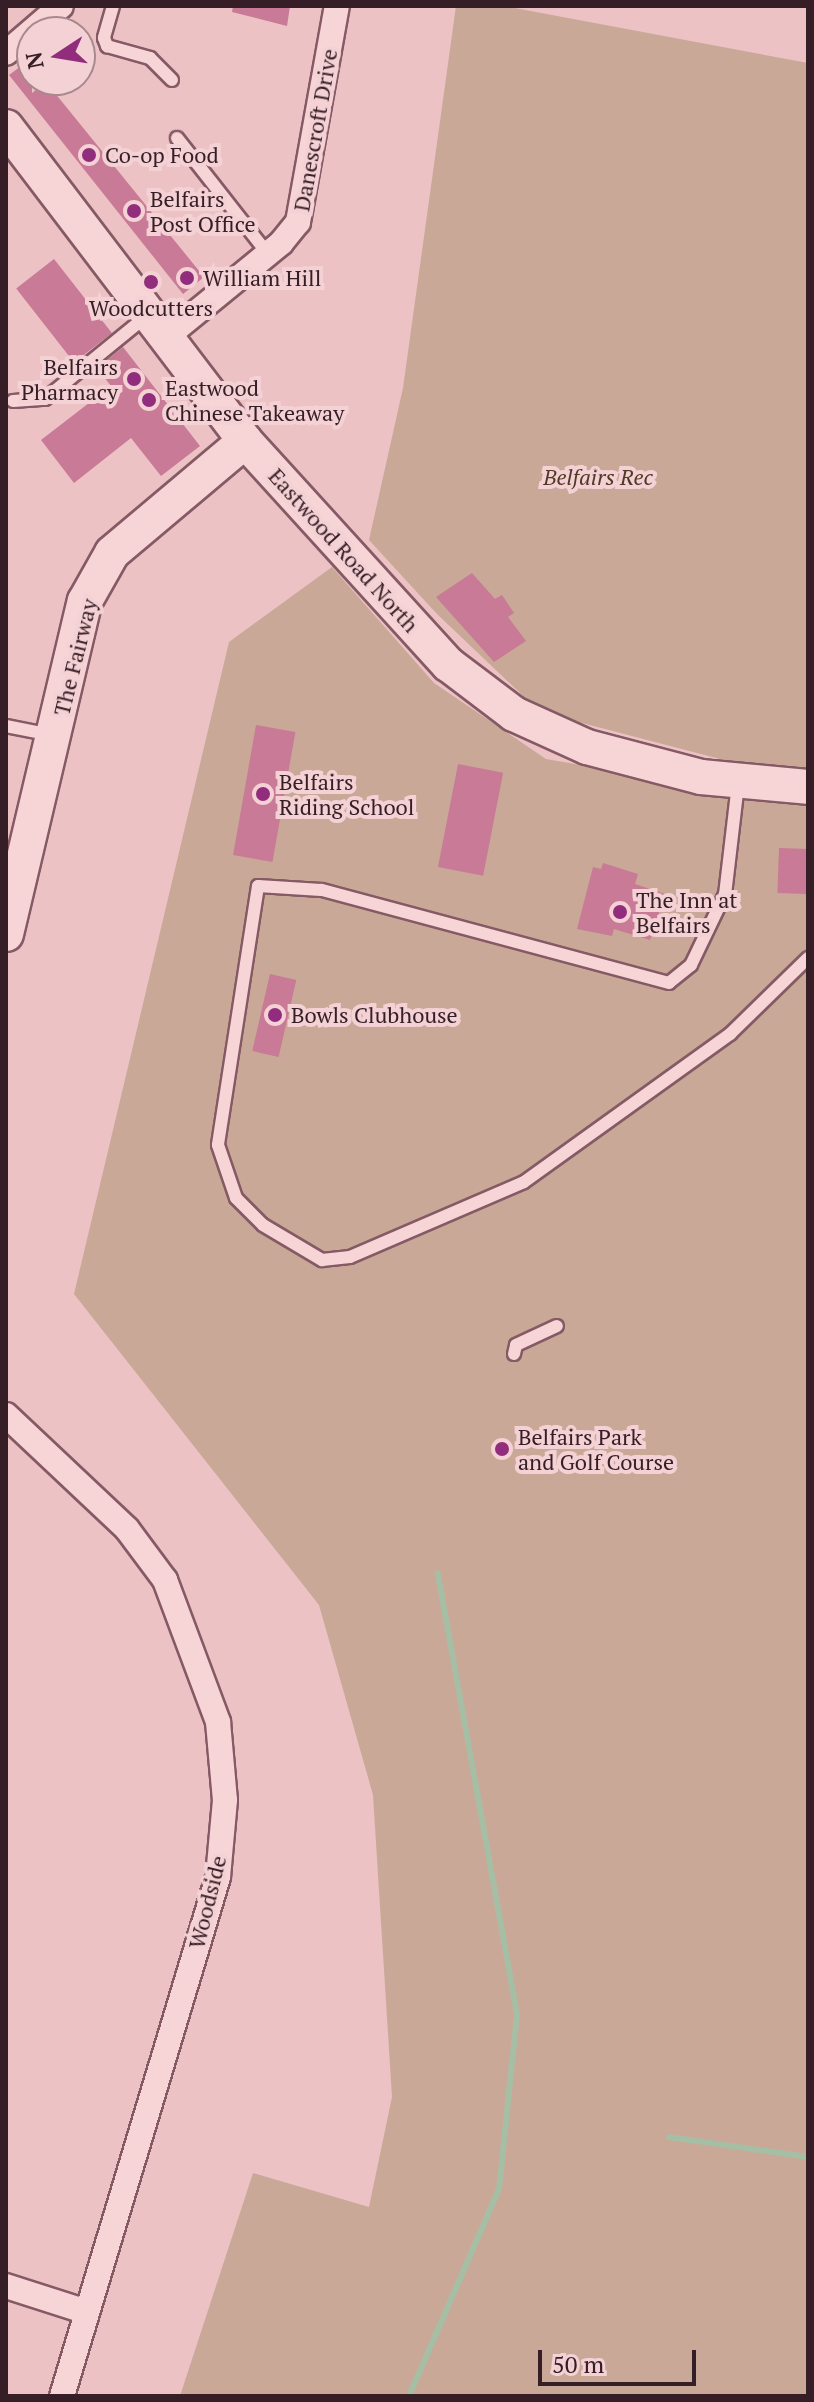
<!DOCTYPE html>
<html>
<head>
<meta charset="utf-8">
<style>
	body { margin:0 }
	#map { position:relative; width:814px; height:2402px; overflow:hidden; background:#ecc2c5; font-family:"PT Serif",serif }
	div>[style] { position:absolute }
	.green>* { inset:0; background:#c9a897 }
	.stream>* { height:6px; margin:-3px; padding:0 3px; transform-origin:3px; border-radius:3px; background:#a6bfa4 }
	.building>* { inset:0; background:#c87a96; transform-origin:0 0 }
	.roads { filter:drop-shadow(2px 0 #855a65) drop-shadow(-2px 0 #855a65) drop-shadow(0 2px #855a65) drop-shadow(0 -2px #855a65) }
	.lane>* { height:12px; margin:-6px; padding:0 6px; transform-origin:6px; border-radius:6px; background:#f7d5d7 }
	.street>* { height:24px; margin:-12px; padding:0 12px; transform-origin:12px; border-radius:12px; background:#f7d5d7 }
	.secondary>* { height:34px; margin:-17px; padding:0 17px; transform-origin:17px; border-radius:17px; background:#f7d5d7 }
	.dots>* { width:22px; height:22px; translate:-50% -50%; box-sizing:border-box; border:4px solid #f4d1d4; border-radius:50% }
	span { translate:-50% -50%; white-space:nowrap; text-align:center; line-height:1.15; -webkit-text-stroke:8px #f4d1d4; paint-order:stroke }
	.street-label { font-size:22px; color:#351e25 }
	.poi-label { font-size:22px; color:#351e25 }
	.left { translate:0 -50%; text-align:left }
	.right { translate:-100% -50%; text-align:right }
	.park-label { font-size:22px; color:#513a25; font-style:italic }
	.frame { position:absolute; inset:0; border:8px solid #351e25; pointer-events:none }
	.north { position:absolute; left:16px; top:16px; width:80px; height:80px; box-sizing:border-box; background:#f4d1d4; border:2px solid #a8898e; border-radius:50%; rotate:258deg; font-size:22px; font-weight:700; line-height:32px; text-align:center; color:#351e25 }
	.north::after { content:''; display:block; margin:auto; width:28px; height:36px; background:#912d7c; clip-path:polygon(50% 0,100% 100%,50% 72%,0 100%) }
	.scale { position:absolute; left:538px; top:2350px; width:158px; height:36px; box-sizing:border-box; border:4px solid #351e25; border-top:0; padding-left:10px; font-size:24px; line-height:28px; white-space:nowrap; color:#351e25; -webkit-text-stroke:6px #f4d1d4; paint-order:stroke }
</style>
</head>
<body>
<div id="map">
	<div class="green">
		<div style="clip-path:polygon(456px 6px,504px 6px,808px 63px,808px 782px,540px 712px,437px 614px,369px 540px,403px 388px)"></div>
		<div style="clip-path:polygon(332px 567px,434px 683px,546px 759px,808px 804px,808px 2396px,180px 2396px,253px 2173px,369px 2207px,392px 2097px,373px 1795px,319px 1605px,74px 1294px,229px 642px)"></div>
	</div>
	<div class="stream">
		<div style="left:669px;top:2137px;width:140px;rotate:8.2deg"></div>
		<div style="left:409px;top:2396px;width:226px;rotate:-66.5deg"></div>
		<div style="left:499px;top:2189px;width:176px;rotate:-84.1deg"></div>
		<div style="left:517px;top:2014px;width:448px;rotate:-100.2deg"></div>
	</div>
	<div class="building">
		<div style="clip-path:polygon(233px 6px,290px 6px,287px 26px,232px 12px)"></div>
		<div style="clip-path:polygon(32px 58px,32px 93px,46px 82px,204px 277px,183px 294px,9px 75px)"></div>
		<div style="left:54px;top:259px;width:94px;height:48px;rotate:52deg"></div>
		<div style="clip-path:polygon(123px 347px,200px 446px,161px 476px,131px 438px,74px 483px,41px 440px,111px 386px,97px 368px)"></div>
		<div style="clip-path:polygon(472px 573px,495px 599px,502px 595px,514px 613px,508px 617px,526px 641px,494px 662px,436px 597px)"></div>
		<div style="left:256px;top:725px;width:40px;height:132px;rotate:10deg"></div>
		<div style="left:458px;top:764px;width:46px;height:105px;rotate:11deg"></div>
		<div style="left:779px;top:848px;width:29px;height:45px;rotate:2deg"></div>
		<div style="clip-path:polygon(603px 863px,638px 874px,635px 884px,665px 894px,650px 940px,614px 929px,612px 936px,577px 929px,593px 867px,601px 869px)"></div>
		<div style="left:270px;top:974px;width:27px;height:79px;rotate:13deg"></div>
	</div>
	<div class="roads">
		<div class="lane">
			<div style="left:113px;top:6px;width:33px;rotate:106deg"></div>
			<div style="left:104px;top:38px;width:9px;rotate:69deg"></div>
			<div style="left:107px;top:46px;width:45px;rotate:15.6deg"></div>
			<div style="left:150px;top:58px;width:31px;rotate:45deg"></div>
			<div style="left:177px;top:138px;width:147px;rotate:51.9deg"></div>
			<div style="left:13px;top:401px;width:32px;rotate:-4deg"></div>
			<div style="left:45px;top:399px;width:133px;rotate:-39.2deg"></div>
			<div style="left:6px;top:726px;width:47px;rotate:11.1deg"></div>
			<div style="left:738px;top:784px;width:111px;rotate:96.7deg"></div>
			<div style="left:725px;top:894px;width:79px;rotate:115.6deg"></div>
			<div style="left:691px;top:965px;width:28px;rotate:141deg"></div>
			<div style="left:669px;top:983px;width:360px;rotate:-165deg"></div>
			<div style="left:321px;top:890px;width:63px;rotate:-176.4deg"></div>
			<div style="left:258px;top:886px;width:262px;rotate:98.8deg"></div>
			<div style="left:218px;top:1145px;width:56px;rotate:71.2deg"></div>
			<div style="left:236px;top:1198px;width:38px;rotate:45deg"></div>
			<div style="left:263px;top:1225px;width:69px;rotate:30.7deg"></div>
			<div style="left:322px;top:1260px;width:28px;rotate:-6deg"></div>
			<div style="left:350px;top:1257px;width:189px;rotate:-23.3deg"></div>
			<div style="left:524px;top:1182px;width:254px;rotate:-35.7deg"></div>
			<div style="left:730px;top:1034px;width:109px;rotate:-44.3deg"></div>
			<div style="left:514px;top:1354px;width:9px;rotate:-77deg"></div>
			<div style="left:516px;top:1345px;width:45px;rotate:-24.9deg"></div>
		</div>
		<div class="street">
			<div style="left:6px;top:53px;width:72px;rotate:-40.5deg"></div>
			<div style="left:165px;top:338px;width:150px;rotate:-39.3deg"></div>
			<div style="left:281px;top:243px;width:27px;rotate:-51deg"></div>
			<div style="left:298px;top:222px;width:219px;rotate:-79.8deg"></div>
			<div style="left:6px;top:1415px;width:166px;rotate:43.3deg"></div>
			<div style="left:127px;top:1529px;width:64px;rotate:53.3deg"></div>
			<div style="left:165px;top:1580px;width:152px;rotate:69.5deg"></div>
			<div style="left:218px;top:1722px;width:78px;rotate:84.9deg"></div>
			<div style="left:225px;top:1800px;width:77px;rotate:95.2deg"></div>
			<div style="left:218px;top:1877px;width:542px;rotate:106.73deg"></div>
			<div style="left:6px;top:2286px;width:85px;rotate:17.8deg"></div>
		</div>
		<div class="secondary">
			<div style="left:6px;top:127px;width:395px;rotate:52.7deg"></div>
			<div style="left:245px;top:441px;width:302px;rotate:47.7deg"></div>
			<div style="left:448px;top:664px;width:83px;rotate:37.1deg"></div>
			<div style="left:514px;top:714px;width:80px;rotate:24.3deg"></div>
			<div style="left:587px;top:747px;width:118px;rotate:14.7deg"></div>
			<div style="left:701px;top:777px;width:107px;rotate:5.3deg"></div>
			<div style="left:6px;top:934px;width:342px;rotate:-76.7deg"></div>
			<div style="left:85px;top:601px;width:55px;rotate:-60.6deg"></div>
			<div style="left:112px;top:553px;width:174px;rotate:-40.1deg"></div>
		</div>
	</div>
	<div class="dots">
		<div style="left:89px;top:155px;background:#912d7c"></div>
		<div style="left:134px;top:211px;background:#912d7c"></div>
		<div style="left:187px;top:278px;background:#912d7c"></div>
		<div style="left:151px;top:282px;background:#912d7c"></div>
		<div style="left:134px;top:379px;background:#912d7c"></div>
		<div style="left:149px;top:400px;background:#912d7c"></div>
		<div style="left:263px;top:794px;background:#912d7c"></div>
		<div style="left:620px;top:912px;background:#912d7c"></div>
		<div style="left:275px;top:1015px;background:#912d7c"></div>
		<div style="left:502px;top:1449px;background:#912d7c"></div>
	</div>
	<div class="street-label">
		<span style="left:315px;top:130px;rotate:-80deg">Danescroft Drive</span>
		<span style="left:344px;top:550px;rotate:48deg">Eastwood Road North</span>
		<span style="left:75px;top:657px;rotate:-76deg">The Fairway</span>
		<span style="left:207px;top:1902px;rotate:-76deg">Woodside</span>
	</div>
	<div class="poi-label">
		<span class="left" style="left:105px;top:155px">Co-op Food</span>
		<span class="left" style="left:150px;top:211px">Belfairs<br>Post Office</span>
		<span class="left" style="left:203px;top:278px">William Hill</span>
		<span style="left:151px;top:308px">Woodcutters</span>
		<span class="right" style="left:118px;top:379px">Belfairs<br>Pharmacy</span>
		<span class="left" style="left:165px;top:400px">Eastwood<br>Chinese Takeaway</span>
		<span class="left" style="left:279px;top:794px">Belfairs<br>Riding School</span>
		<span class="left" style="left:636px;top:912px">The Inn at<br>Belfairs</span>
		<span class="left" style="left:291px;top:1015px">Bowls Clubhouse</span>
		<span class="left" style="left:518px;top:1449px">Belfairs Park<br>and Golf Course</span>
	</div>
	<div class="park-label">
		<span style="left:598px;top:477px">Belfairs Rec</span>
	</div>
	<div class="frame"></div>
	<div class="north">N</div>
	<div class="scale">50 m</div>
</div>
</body>
</html>
